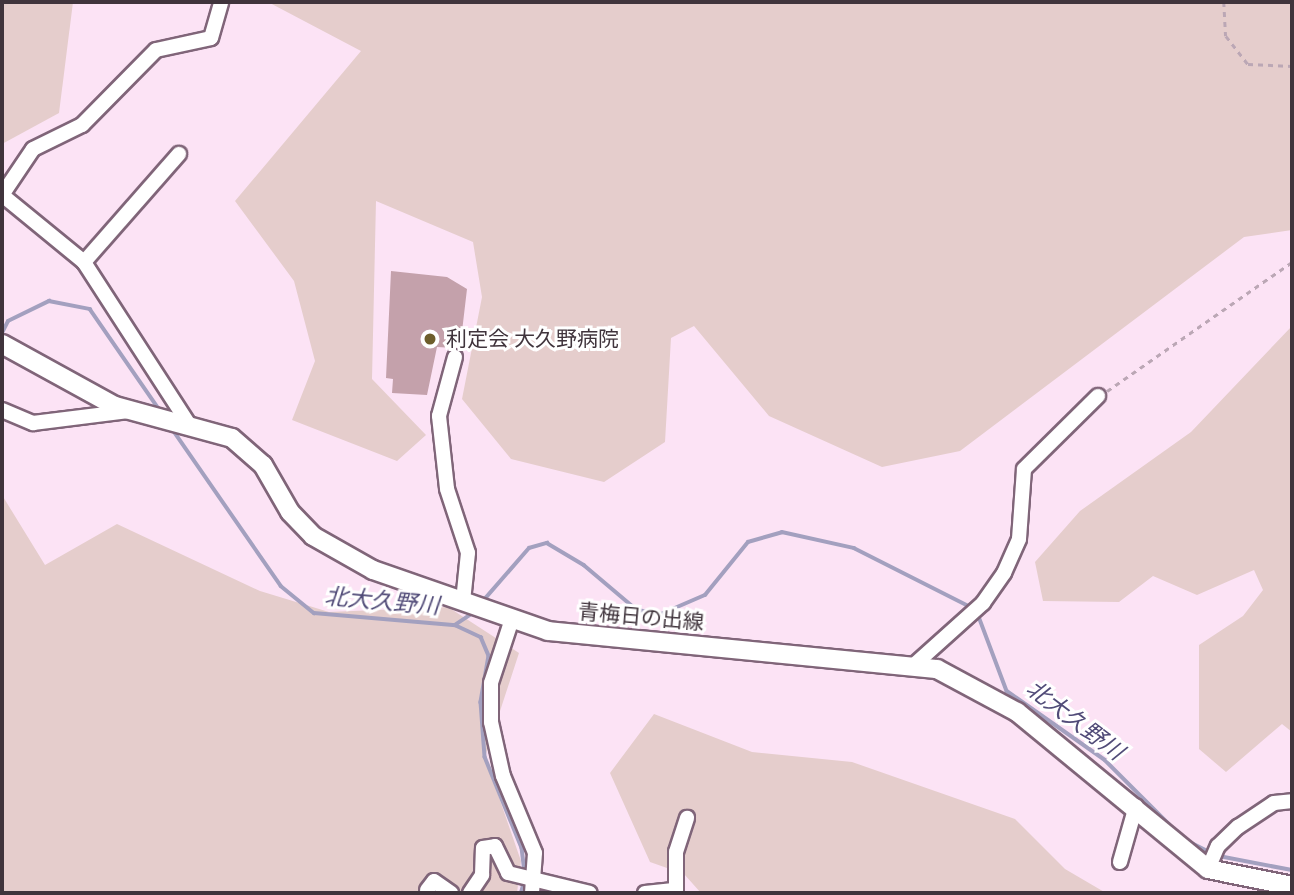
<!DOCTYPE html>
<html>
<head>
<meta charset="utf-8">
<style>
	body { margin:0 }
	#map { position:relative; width:1294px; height:895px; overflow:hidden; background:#fce3f5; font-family:"Fira Sans Condensed","Noto Sans JP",sans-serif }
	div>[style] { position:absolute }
	.green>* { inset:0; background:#e5cdcc }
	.stream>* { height:3.5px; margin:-1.75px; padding:0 1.75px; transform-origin:1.75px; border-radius:1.75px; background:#a3a0bf }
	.building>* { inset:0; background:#c4a1ab }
	.path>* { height:2.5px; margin-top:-1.25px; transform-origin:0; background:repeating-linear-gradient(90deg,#bba7b5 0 5px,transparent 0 10px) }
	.roads { filter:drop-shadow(2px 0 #806579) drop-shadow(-2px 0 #806579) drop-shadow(0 2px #806579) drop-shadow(0 -2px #806579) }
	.minor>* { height:14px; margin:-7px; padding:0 7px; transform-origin:7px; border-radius:7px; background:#fff }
	.major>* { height:18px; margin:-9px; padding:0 9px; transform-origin:9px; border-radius:9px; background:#fff }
	.dots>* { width:19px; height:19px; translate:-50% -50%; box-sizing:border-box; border:4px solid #fff; border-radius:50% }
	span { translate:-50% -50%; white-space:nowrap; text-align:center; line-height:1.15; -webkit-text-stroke:6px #fff; paint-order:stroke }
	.poi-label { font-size:21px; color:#40343c }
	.left { translate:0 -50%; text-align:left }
	.street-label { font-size:21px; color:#40343c }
	.water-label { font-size:23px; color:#514b78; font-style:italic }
	.frame { position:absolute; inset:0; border:4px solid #40343c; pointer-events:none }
</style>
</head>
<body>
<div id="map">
	<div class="green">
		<div style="clip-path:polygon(2px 2px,73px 2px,59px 113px,2px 144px)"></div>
		<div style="clip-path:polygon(268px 2px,1292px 2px,1292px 230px,1244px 237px,960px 451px,882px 467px,769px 416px,694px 326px,671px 338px,665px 442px,604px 482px,511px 459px,462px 399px,482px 297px,473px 242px,376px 201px,372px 379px,426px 435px,397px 461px,292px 420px,315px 361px,294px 281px,235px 201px,361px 51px)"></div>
		<div style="clip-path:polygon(1292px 326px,1292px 732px,1282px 724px,1226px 772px,1199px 749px,1199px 645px,1243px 616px,1263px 590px,1254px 570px,1197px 595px,1153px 576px,1119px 602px,1043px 601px,1035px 562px,1080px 511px,1191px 432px)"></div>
		<div style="clip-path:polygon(2px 495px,45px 565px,117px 524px,260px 591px,329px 612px,448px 607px,519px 653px,485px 757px,521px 861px,517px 893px,2px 893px)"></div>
		<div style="clip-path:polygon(654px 714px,752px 752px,852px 762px,1015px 819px,1065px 869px,1106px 893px,701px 893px,684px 874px,650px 862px,610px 773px)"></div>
	</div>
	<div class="stream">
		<div style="left:2px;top:333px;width:13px;rotate:-63deg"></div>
		<div style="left:8px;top:321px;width:46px;rotate:-26deg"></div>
		<div style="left:49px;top:301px;width:42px;rotate:11deg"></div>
		<div style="left:90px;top:309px;width:125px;rotate:55.4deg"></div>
		<div style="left:171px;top:427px;width:193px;rotate:55.3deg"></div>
		<div style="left:281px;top:586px;width:43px;rotate:39.3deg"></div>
		<div style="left:314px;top:613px;width:142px;rotate:4.9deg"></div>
		<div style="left:455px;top:625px;width:23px;rotate:-34deg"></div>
		<div style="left:483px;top:601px;width:70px;rotate:-49deg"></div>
		<div style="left:529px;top:548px;width:19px;rotate:-16deg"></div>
		<div style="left:547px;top:543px;width:43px;rotate:30.7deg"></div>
		<div style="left:584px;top:565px;width:70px;rotate:40.3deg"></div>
		<div style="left:637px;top:610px;width:24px;rotate:9deg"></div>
		<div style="left:661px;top:614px;width:48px;rotate:-23.4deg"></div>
		<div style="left:705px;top:595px;width:68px;rotate:-50.9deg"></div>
		<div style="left:748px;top:542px;width:35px;rotate:-16deg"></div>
		<div style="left:782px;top:532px;width:74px;rotate:12.5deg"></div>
		<div style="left:854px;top:548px;width:133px;rotate:26.8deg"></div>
		<div style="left:978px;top:614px;width:82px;rotate:69.4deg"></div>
		<div style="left:1007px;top:691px;width:120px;rotate:35.1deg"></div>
		<div style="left:1105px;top:760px;width:112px;rotate:45deg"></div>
		<div style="left:1184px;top:839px;width:31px;rotate:27deg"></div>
		<div style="left:455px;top:625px;width:29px;rotate:25deg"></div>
		<div style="left:481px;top:637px;width:21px;rotate:67deg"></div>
		<div style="left:489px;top:656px;width:47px;rotate:99.9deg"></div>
		<div style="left:481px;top:702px;width:55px;rotate:85.8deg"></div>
		<div style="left:485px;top:757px;width:98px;rotate:67.9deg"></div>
		<div style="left:522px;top:848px;width:26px;rotate:83deg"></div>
		<div style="left:1219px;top:856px;width:74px;rotate:10.9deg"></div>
		<div style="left:521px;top:893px;width:11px;rotate:-75deg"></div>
	</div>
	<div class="building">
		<div style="clip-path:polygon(391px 271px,447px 277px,467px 289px,461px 340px,455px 348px,437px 347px,427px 395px,392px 393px,393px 379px,386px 378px)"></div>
	</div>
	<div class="path">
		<div style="left:1224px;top:2px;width:34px;rotate:87deg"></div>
		<div style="left:1226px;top:36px;width:36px;rotate:52deg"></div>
		<div style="left:1248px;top:64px;width:44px;rotate:2.6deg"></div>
		<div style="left:1107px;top:391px;width:226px;rotate:-34.9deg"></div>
	</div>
	<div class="roads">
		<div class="minor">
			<div style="left:84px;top:262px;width:144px;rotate:-48.7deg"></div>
			<div style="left:455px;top:357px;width:61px;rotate:105.2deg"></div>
			<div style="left:439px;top:416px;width:73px;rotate:83.7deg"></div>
			<div style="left:447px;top:489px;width:67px;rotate:71.8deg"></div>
			<div style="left:468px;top:553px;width:48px;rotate:95.9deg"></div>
			<div style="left:2px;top:410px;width:34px;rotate:23deg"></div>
			<div style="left:33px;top:423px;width:98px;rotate:-7.1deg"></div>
			<div style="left:190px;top:426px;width:195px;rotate:-122.9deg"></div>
			<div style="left:84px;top:262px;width:106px;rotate:-140.7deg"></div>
			<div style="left:2px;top:195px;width:55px;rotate:-56deg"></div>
			<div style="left:33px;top:149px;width:55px;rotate:-26.1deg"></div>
			<div style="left:82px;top:125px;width:105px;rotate:-45.4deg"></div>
			<div style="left:156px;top:50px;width:56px;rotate:-12.3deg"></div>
			<div style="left:211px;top:38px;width:37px;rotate:-74deg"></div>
			<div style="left:512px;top:619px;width:67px;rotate:108.2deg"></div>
			<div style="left:491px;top:683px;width:39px;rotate:90deg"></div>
			<div style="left:491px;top:722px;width:55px;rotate:77.5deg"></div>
			<div style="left:503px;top:776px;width:83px;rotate:67.4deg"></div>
			<div style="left:535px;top:853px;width:40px;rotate:94.3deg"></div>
			<div style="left:914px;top:665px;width:93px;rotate:-41.9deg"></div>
			<div style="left:983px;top:603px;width:37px;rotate:-55deg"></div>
			<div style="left:1004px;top:573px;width:37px;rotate:-66deg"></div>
			<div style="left:1019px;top:539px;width:70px;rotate:-85.9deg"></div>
			<div style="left:1024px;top:469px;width:104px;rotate:-44.6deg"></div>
			<div style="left:1120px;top:862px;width:58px;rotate:-74.1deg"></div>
			<div style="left:1208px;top:869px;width:25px;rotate:-67deg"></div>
			<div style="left:1218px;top:846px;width:28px;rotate:-44deg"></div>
			<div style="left:1238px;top:827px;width:43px;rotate:-33.7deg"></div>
			<div style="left:1274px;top:803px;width:18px;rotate:-6deg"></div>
			<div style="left:427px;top:890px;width:11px;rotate:-52deg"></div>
			<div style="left:434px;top:881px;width:21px;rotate:35deg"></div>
			<div style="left:470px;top:893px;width:22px;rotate:-56deg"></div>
			<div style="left:482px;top:875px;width:27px;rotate:-88deg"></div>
			<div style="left:483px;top:848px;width:12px;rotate:-9deg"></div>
			<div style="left:495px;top:846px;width:30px;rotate:64deg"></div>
			<div style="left:508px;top:873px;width:84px;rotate:13.7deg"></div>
			<div style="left:645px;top:893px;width:31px;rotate:-6deg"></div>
			<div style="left:676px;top:890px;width:38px;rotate:-90deg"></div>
			<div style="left:676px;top:852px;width:36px;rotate:-72deg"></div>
		</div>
		<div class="major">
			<div style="left:2px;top:344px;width:129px;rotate:28.8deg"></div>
			<div style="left:115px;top:406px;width:121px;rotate:15.3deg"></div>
			<div style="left:232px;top:438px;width:41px;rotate:41.1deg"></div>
			<div style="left:263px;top:465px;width:54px;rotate:60.1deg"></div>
			<div style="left:290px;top:512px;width:33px;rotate:46deg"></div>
			<div style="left:313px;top:536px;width:69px;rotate:29.5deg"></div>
			<div style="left:373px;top:570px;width:185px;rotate:19.2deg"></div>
			<div style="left:548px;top:631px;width:391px;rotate:5.6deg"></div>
			<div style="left:937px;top:669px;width:91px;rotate:28.3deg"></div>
			<div style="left:1017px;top:712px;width:247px;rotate:39.4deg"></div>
			<div style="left:1208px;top:869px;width:86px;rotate:11.4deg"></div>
		</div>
	</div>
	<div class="dots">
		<div style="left:430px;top:339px;background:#6d5d2b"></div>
	</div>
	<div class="poi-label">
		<span class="left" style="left:446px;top:339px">利定会 大久野病院</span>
	</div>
	<div class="street-label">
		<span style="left:641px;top:617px;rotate:5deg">青梅日の出線</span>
	</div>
	<div class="water-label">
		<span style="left:382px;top:601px;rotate:5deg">北大久野川</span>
		<span style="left:1075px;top:720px;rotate:37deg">北大久野川</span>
	</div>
	<div class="frame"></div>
</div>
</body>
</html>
